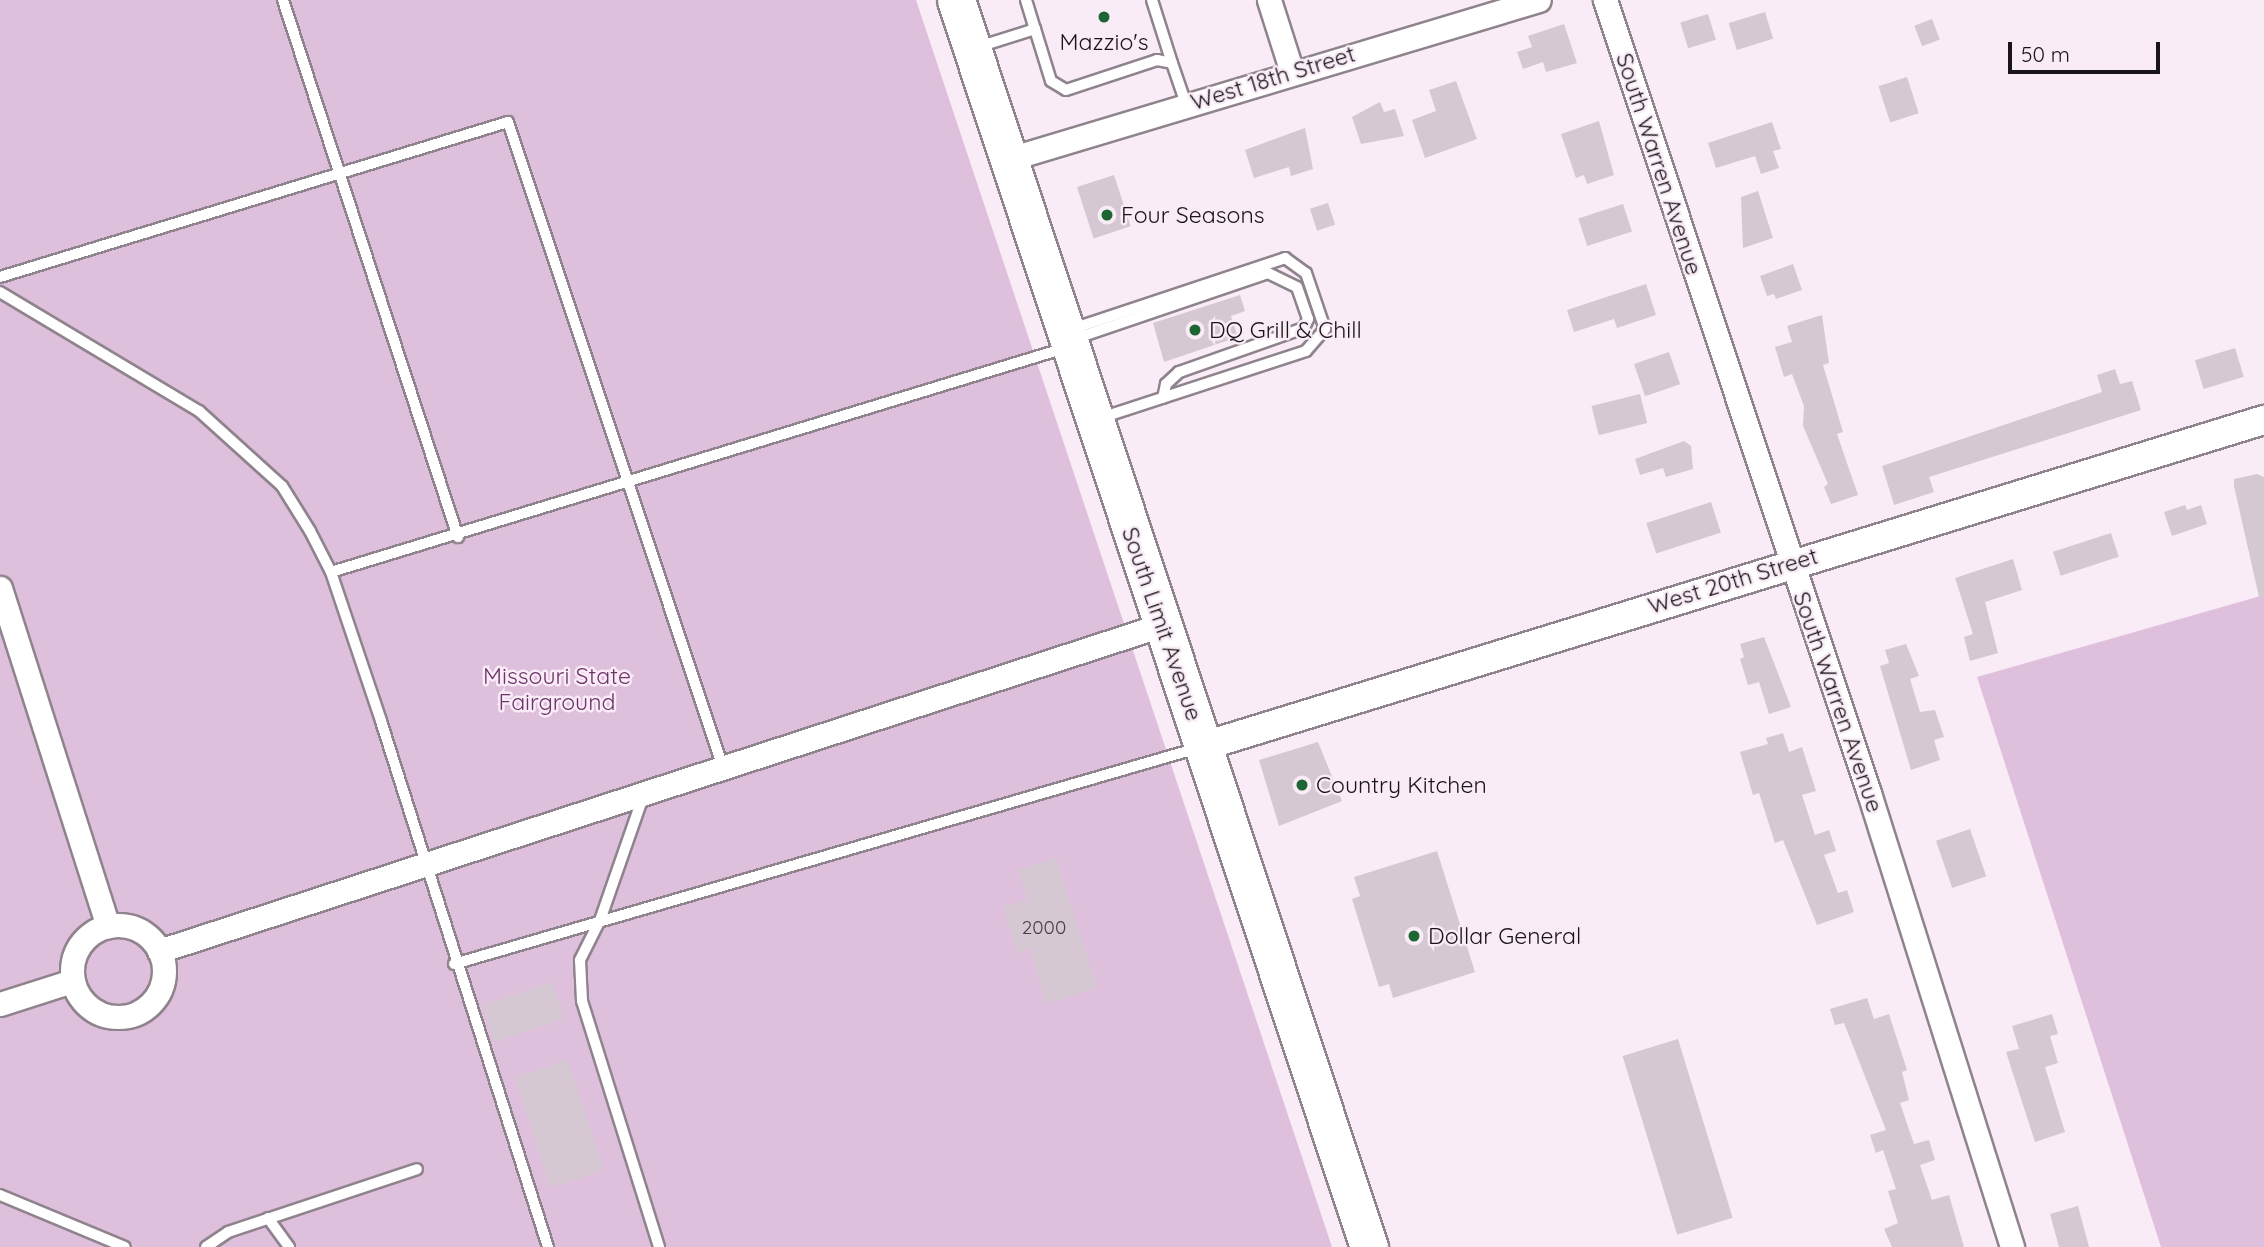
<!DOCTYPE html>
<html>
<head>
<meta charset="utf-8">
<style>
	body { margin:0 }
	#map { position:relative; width:2264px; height:1247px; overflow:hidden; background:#f9ecf7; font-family:Quicksand,sans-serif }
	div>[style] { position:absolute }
	.green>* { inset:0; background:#dfc0dc }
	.building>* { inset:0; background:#d5c8d3; transform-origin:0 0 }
	.roads { filter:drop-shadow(2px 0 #8f838d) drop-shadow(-2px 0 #8f838d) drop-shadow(0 2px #8f838d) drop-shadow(0 -2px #8f838d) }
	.service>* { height:10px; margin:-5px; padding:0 5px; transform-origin:5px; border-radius:5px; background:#fff }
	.minor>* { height:23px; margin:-11.5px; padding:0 11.5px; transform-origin:11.5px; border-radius:11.5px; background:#fff }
	.minor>.ring { margin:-11.5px; padding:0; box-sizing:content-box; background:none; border:23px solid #fff; border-radius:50% }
	.tertiary>* { height:28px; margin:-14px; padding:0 14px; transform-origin:14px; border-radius:14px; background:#fff }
	.trunk>* { height:37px; margin:-18.5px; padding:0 18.5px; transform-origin:18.5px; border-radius:18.5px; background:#fff }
	.dots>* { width:19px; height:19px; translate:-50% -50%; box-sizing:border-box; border:4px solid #f9ecf7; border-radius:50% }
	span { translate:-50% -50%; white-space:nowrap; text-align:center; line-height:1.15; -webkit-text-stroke:5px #f9ecf7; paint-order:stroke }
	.number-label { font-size:19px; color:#474147 }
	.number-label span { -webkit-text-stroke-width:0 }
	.poi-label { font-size:23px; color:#181418 }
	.left { translate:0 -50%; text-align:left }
	.street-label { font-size:23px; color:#181418 }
	.park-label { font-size:23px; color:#6e336b }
	.scale { position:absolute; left:2008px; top:42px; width:152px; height:32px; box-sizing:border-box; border:4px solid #181418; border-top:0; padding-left:9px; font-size:21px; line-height:24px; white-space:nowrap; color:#181418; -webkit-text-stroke:5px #f9ecf7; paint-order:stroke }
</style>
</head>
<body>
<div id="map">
	<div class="green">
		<div style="clip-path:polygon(0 0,916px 0,1332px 1247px,0 1247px)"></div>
		<div style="clip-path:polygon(2264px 595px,2264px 1247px,2161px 1247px,1977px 677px)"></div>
	</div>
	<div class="building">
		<div style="left:1765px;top:12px;width:28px;height:38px;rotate:73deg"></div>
		<div style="left:1708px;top:14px;width:27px;height:29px;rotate:73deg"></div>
		<div style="left:1932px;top:19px;width:22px;height:19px;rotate:69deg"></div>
		<div style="clip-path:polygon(1564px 24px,1577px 63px,1546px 72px,1543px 62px,1523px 69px,1517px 52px,1532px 47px,1528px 36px)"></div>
		<div style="left:1907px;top:77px;width:38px;height:30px;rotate:72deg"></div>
		<div style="clip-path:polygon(1456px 81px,1477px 139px,1425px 158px,1412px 120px,1436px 111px,1429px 90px)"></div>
		<div style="clip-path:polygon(1380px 102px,1384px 112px,1395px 109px,1404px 136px,1361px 144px,1352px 117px)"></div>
		<div style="clip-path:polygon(1599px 121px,1614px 175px,1587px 184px,1584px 175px,1576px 178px,1561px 134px)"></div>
		<div style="clip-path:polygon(1772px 122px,1781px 149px,1773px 151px,1779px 168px,1761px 174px,1755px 156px,1716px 168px,1708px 143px)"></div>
		<div style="clip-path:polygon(1305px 128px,1313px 169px,1291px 176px,1289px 167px,1254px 178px,1245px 150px)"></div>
		<div style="left:1114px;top:175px;width:54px;height:39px;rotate:72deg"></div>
		<div style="clip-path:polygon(1758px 191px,1773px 238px,1743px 248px,1741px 197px)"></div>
		<div style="left:1328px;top:203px;width:23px;height:19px;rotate:72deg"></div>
		<div style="left:1623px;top:204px;width:29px;height:47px;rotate:72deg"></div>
		<div style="clip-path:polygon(1793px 264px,1802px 290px,1776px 299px,1774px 294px,1767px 296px,1760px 276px)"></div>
		<div style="clip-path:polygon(1646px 284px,1656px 315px,1617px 328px,1614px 319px,1574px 332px,1567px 310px)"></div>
		<div style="clip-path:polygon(1240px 295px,1245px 311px,1231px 316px,1238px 337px,1164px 362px,1153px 323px)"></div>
		<div style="clip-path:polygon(1822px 315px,1829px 363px,1823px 365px,1843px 432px,1837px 434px,1858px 495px,1831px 504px,1824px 487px,1828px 484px,1803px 426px,1804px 406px,1792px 374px,1784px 377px,1775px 347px,1792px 342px,1787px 326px)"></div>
		<div style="left:2235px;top:348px;width:30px;height:42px;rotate:73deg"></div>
		<div style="left:1669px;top:352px;width:34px;height:37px;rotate:71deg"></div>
		<div style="clip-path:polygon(2115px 369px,2120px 384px,2132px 381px,2141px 410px,1929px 477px,1934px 492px,1894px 505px,1882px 466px,2102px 392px,2097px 375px)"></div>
		<div style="left:1640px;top:394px;width:30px;height:50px;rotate:76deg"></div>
		<div style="clip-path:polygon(1684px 441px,1691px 446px,1693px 469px,1666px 477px,1663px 468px,1640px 475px,1635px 459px)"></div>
		<div style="clip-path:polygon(2257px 474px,2264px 477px,2264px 597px,2259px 597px,2234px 486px,2234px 479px)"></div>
		<div style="left:1711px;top:502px;width:32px;height:68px;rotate:72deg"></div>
		<div style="clip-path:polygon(2185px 505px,2187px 510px,2201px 505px,2207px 524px,2172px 536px,2164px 512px)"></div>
		<div style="left:2111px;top:533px;width:25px;height:61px;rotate:72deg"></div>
		<div style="clip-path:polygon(2013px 559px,2022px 590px,1985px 602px,1998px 653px,1970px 661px,1964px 637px,1973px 634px,1955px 578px)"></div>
		<div style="clip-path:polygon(1764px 637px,1791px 707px,1769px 714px,1759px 682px,1748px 685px,1740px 659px,1744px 657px,1740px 644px)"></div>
		<div style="clip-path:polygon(1906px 644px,1919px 676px,1910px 679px,1920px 712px,1935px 710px,1944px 737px,1934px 740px,1940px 760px,1911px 770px,1880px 666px,1889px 663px,1885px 650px)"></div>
		<div style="clip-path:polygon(1783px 733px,1789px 752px,1802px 747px,1816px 791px,1802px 795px,1815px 835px,1829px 830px,1836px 851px,1824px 855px,1838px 893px,1847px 890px,1854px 912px,1817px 925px,1783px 840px,1775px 843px,1759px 793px,1753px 795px,1740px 752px,1768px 744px,1766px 738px)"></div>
		<div style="clip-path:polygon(1318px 742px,1342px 801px,1279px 826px,1259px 760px)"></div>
		<div style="left:1970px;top:829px;width:50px;height:36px;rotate:71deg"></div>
		<div style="clip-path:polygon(1437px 851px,1475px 972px,1393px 998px,1389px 984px,1379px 987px,1352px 899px,1360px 896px,1354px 877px)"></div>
		<div style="clip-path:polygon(1056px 858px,1097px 988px,1046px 1004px,1030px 949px,1017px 953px,1003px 907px,1028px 900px,1018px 870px)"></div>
		<div style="left:552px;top:982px;width:39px;height:73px;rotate:72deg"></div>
		<div style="clip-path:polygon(1867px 998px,1874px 1019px,1889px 1014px,1907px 1070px,1902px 1072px,1909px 1100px,1900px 1103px,1914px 1144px,1929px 1140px,1935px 1160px,1920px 1165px,1932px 1200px,1949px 1195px,1964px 1247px,1892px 1247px,1884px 1229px,1898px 1223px,1888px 1191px,1896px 1189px,1883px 1150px,1876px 1153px,1870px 1135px,1886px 1130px,1844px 1023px,1835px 1025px,1830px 1009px)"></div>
		<div style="clip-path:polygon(2052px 1014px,2058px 1034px,2050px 1036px,2058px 1063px,2045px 1067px,2065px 1132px,2035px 1142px,2006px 1052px,2019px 1049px,2012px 1026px)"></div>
		<div style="left:1678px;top:1039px;width:187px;height:58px;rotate:73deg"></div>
		<div style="left:568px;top:1060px;width:116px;height:56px;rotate:72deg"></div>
		<div style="clip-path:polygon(2078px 1206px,2089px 1247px,2059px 1247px,2050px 1214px)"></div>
	</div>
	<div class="roads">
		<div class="service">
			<div style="left:283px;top:0;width:565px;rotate:71.95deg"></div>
			<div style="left:1026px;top:0;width:30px;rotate:73deg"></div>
			<div style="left:1152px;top:0;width:66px;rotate:72.4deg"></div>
			<div style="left:978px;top:47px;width:60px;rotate:-17.5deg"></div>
			<div style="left:1035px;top:29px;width:54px;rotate:72.9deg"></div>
			<div style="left:1051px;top:81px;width:17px;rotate:31deg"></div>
			<div style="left:1066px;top:90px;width:96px;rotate:-18.2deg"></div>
			<div style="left:1157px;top:60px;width:15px;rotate:11deg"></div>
			<div style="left:1172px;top:63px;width:43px;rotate:71.1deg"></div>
			<div style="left:0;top:277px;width:531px;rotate:-16.97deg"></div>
			<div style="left:508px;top:122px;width:680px;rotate:71.57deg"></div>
			<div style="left:0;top:292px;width:232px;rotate:30.9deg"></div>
			<div style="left:199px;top:411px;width:112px;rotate:42.1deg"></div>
			<div style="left:282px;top:486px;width:53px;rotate:58.1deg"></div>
			<div style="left:310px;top:531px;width:46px;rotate:62.9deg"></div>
			<div style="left:331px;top:572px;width:157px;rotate:71.4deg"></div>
			<div style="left:381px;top:721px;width:552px;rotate:72.39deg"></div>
			<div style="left:1072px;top:329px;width:225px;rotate:-18.4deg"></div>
			<div style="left:1285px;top:258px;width:26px;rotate:36deg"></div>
			<div style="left:1306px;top:273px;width:59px;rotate:71.3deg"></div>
			<div style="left:1325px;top:329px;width:29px;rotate:131deg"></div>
			<div style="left:1306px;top:351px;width:216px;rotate:161.9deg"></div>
			<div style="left:1074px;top:339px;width:205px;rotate:-18.8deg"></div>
			<div style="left:1268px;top:273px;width:32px;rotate:26deg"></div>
			<div style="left:1297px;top:287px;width:34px;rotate:71deg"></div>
			<div style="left:1308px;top:319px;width:10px;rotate:114deg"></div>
			<div style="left:1304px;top:328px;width:133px;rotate:160.6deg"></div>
			<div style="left:1179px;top:372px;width:18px;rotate:137deg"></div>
			<div style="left:1166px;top:384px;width:14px;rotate:102deg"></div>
			<div style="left:331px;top:572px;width:767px;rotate:-16.97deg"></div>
			<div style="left:644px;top:794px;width:133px;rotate:109.2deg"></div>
			<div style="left:600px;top:920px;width:45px;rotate:116.6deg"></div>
			<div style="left:580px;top:960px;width:41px;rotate:87.2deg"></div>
			<div style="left:582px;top:1001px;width:258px;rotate:72.6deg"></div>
			<div style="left:454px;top:964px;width:775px;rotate:-16.19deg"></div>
			<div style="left:0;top:1195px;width:135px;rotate:22.6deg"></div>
			<div style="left:268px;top:1218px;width:36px;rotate:54deg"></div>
			<div style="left:206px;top:1247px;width:27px;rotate:-34deg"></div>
			<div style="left:228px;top:1232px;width:199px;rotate:-18.4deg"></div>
		</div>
		<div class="minor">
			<div style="left:1269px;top:0;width:76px;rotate:72.3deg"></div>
			<div style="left:1605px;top:0;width:836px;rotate:71.59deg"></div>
			<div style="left:1869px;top:793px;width:476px;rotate:72.5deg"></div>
			<div style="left:1009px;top:159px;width:553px;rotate:-16.7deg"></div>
			<div style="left:0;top:588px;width:355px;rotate:72.3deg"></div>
			<div class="ring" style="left:72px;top:925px;width:69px;height:69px"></div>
			<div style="left:159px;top:951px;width:1055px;rotate:-18.01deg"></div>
			<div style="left:0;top:1004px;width:76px;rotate:-17.7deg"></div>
		</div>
		<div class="tertiary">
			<div style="left:1204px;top:746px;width:1109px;rotate:-17.1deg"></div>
		</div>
		<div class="trunk">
			<div style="left:956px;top:0;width:1314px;rotate:71.68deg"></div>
		</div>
	</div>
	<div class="dots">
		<div style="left:1104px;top:17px;background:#1d6633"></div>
		<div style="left:1107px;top:215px;background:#1d6633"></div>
		<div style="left:1195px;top:330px;background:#1d6633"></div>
		<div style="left:1302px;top:785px;background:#1d6633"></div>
		<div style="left:1414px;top:936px;background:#1d6633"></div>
	</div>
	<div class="number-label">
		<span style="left:1044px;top:928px">2000</span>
	</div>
	<div class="poi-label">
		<span style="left:1104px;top:42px">Mazzio's</span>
		<span class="left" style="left:1121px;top:215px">Four Seasons</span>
		<span class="left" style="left:1209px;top:330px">DQ Grill &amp; Chill</span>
		<span class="left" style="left:1316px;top:785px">Country Kitchen</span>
		<span class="left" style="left:1428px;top:936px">Dollar General</span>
	</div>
	<div class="street-label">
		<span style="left:1273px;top:78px;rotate:-17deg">West 18th Street</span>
		<span style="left:1659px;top:164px;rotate:72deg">South Warren Avenue</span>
		<span style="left:1733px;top:581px;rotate:-17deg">West 20th Street</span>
		<span style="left:1162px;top:624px;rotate:71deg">South Limit Avenue</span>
		<span style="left:1838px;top:702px;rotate:71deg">South Warren Avenue</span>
	</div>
	<div class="park-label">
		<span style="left:557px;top:689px">Missouri State<br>Fairground</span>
	</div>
	<div class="scale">50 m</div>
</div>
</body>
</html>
